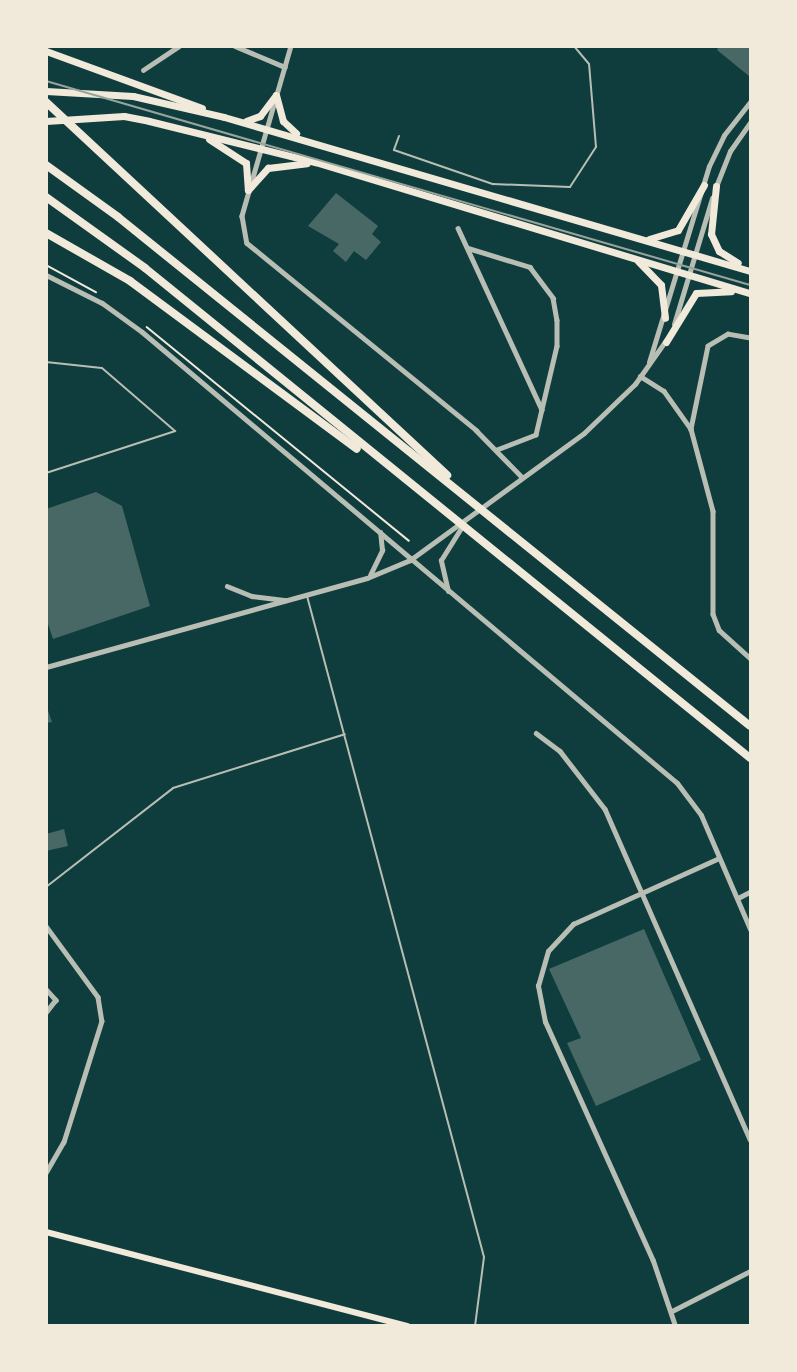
<!DOCTYPE html>
<html>
<head>
<meta charset="utf-8">
<style>
	body { margin:0 }
	#map { position:relative; width:797px; height:1372px; overflow:hidden; background:#0f3d3e; font-family:"IBM Plex Sans",sans-serif }
	div>[style] { position:absolute }
	.building>* { inset:0; background:#486865 }
	.path>* { height:1.5px; margin:-0.75px; padding:0 0.75px; transform-origin:0.75px; border-radius:0.75px; background:#f1e9da }
	.service>* { height:2px; margin:-1px; padding:0 1px; transform-origin:1px; border-radius:1px; background:#b8beb3 }
	.minor>* { height:4.5px; margin:-2.25px; padding:0 2.25px; transform-origin:2.25px; border-radius:2.25px; background:#b8beb3 }
	.tertiary>* { height:5px; margin:-2.5px; padding:0 2.5px; transform-origin:2.5px; border-radius:2.5px; background:#b8beb3 }
	.secondary>* { height:6px; margin:-3px; padding:0 3px; transform-origin:3px; border-radius:3px; background:#f1e9da }
	.primary>* { height:7px; margin:-3.5px; padding:0 3.5px; transform-origin:3.5px; border-radius:3.5px; background:#f1e9da }
	.motorway>* { height:8px; margin:-4px; padding:0 4px; transform-origin:4px; border-radius:4px; background:#f1e9da }
	.rail>* { height:2px; margin:-1px; padding:0 1px; transform-origin:1px; border-radius:1px; background:#97a49c }
	span { translate:-50% -50%; white-space:nowrap; text-align:center; line-height:1.15; -webkit-text-stroke:6px #f1e9da; paint-order:stroke }
	.frame { position:absolute; inset:0; border:48px solid #f1e9da; pointer-events:none }
</style>
</head>
<body>
<div id="map">
	<div class="building">
		<div style="clip-path:polygon(719px 46px,750px 46px,749px 76px,717px 50px)"></div>
		<div style="clip-path:polygon(336px 193px,378px 226px,372px 234px,381px 242px,366px 260px,354px 251px,346px 262px,333px 251px,339px 244px,308px 226px)"></div>
		<div style="clip-path:polygon(96px 492px,122px 506px,150px 606px,53px 639px,46px 618px,46px 509px)"></div>
		<div style="clip-path:polygon(46px 705px,52px 722px,46px 723px)"></div>
		<div style="clip-path:polygon(64px 829px,68px 846px,46px 851px,46px 834px)"></div>
		<div style="clip-path:polygon(644px 929px,701px 1060px,596px 1106px,567px 1043px,581px 1038px,549px 969px)"></div>
	</div>
	<div class="path">
		<div style="left:46px;top:265px;width:57px;rotate:28.4deg"></div>
		<div style="left:147px;top:327px;width:338px;rotate:39.2deg"></div>
	</div>
	<div class="service">
		<div style="left:399px;top:136px;width:15px;rotate:110deg"></div>
		<div style="left:394px;top:150px;width:105px;rotate:19deg"></div>
		<div style="left:493px;top:184px;width:77px;rotate:2.2deg"></div>
		<div style="left:570px;top:187px;width:48px;rotate:-57deg"></div>
		<div style="left:596px;top:147px;width:83px;rotate:-94.8deg"></div>
		<div style="left:589px;top:64px;width:23px;rotate:-130deg"></div>
		<div style="left:46px;top:362px;width:56px;rotate:6.1deg"></div>
		<div style="left:102px;top:368px;width:96px;rotate:40.8deg"></div>
		<div style="left:46px;top:473px;width:136px;rotate:-18deg"></div>
		<div style="left:307px;top:596px;width:684px;rotate:75.01deg"></div>
		<div style="left:484px;top:1257px;width:70px;rotate:97.4deg"></div>
		<div style="left:46px;top:887px;width:161px;rotate:-37.9deg"></div>
		<div style="left:173px;top:788px;width:180px;rotate:-17.4deg"></div>
	</div>
	<div class="minor">
		<div style="left:235px;top:46px;width:54px;rotate:22.8deg"></div>
		<div style="left:291px;top:46px;width:177px;rotate:106.1deg"></div>
		<div style="left:242px;top:216px;width:27px;rotate:80deg"></div>
		<div style="left:247px;top:243px;width:296px;rotate:39.2deg"></div>
		<div style="left:476px;top:430px;width:66px;rotate:45.6deg"></div>
		<div style="left:143px;top:70px;width:43px;rotate:-33.7deg"></div>
		<div style="left:458px;top:228px;width:200px;rotate:65.2deg"></div>
		<div style="left:468px;top:248px;width:65px;rotate:17deg"></div>
		<div style="left:530px;top:267px;width:39px;rotate:53deg"></div>
		<div style="left:553px;top:298px;width:22px;rotate:80deg"></div>
		<div style="left:557px;top:320px;width:26px;rotate:90deg"></div>
		<div style="left:557px;top:346px;width:91px;rotate:103.3deg"></div>
		<div style="left:536px;top:435px;width:42px;rotate:159deg"></div>
		<div style="left:750px;top:338px;width:22px;rotate:-170deg"></div>
		<div style="left:728px;top:334px;width:23px;rotate:149deg"></div>
		<div style="left:708px;top:346px;width:85px;rotate:101.6deg"></div>
		<div style="left:691px;top:429px;width:85px;rotate:75deg"></div>
		<div style="left:713px;top:511px;width:103px;rotate:90deg"></div>
		<div style="left:713px;top:614px;width:17px;rotate:69deg"></div>
		<div style="left:719px;top:630px;width:42px;rotate:42.1deg"></div>
		<div style="left:640px;top:376px;width:28px;rotate:32deg"></div>
		<div style="left:664px;top:391px;width:47px;rotate:54.6deg"></div>
		<div style="left:227px;top:586px;width:27px;rotate:22deg"></div>
		<div style="left:252px;top:596px;width:34px;rotate:7deg"></div>
		<div style="left:536px;top:733px;width:30px;rotate:37deg"></div>
		<div style="left:560px;top:751px;width:73px;rotate:52.2deg"></div>
		<div style="left:605px;top:809px;width:361px;rotate:66.3deg"></div>
		<div style="left:738px;top:898px;width:13px;rotate:-27deg"></div>
		<div style="left:46px;top:926px;width:88px;rotate:53.8deg"></div>
		<div style="left:98px;top:997px;width:24px;rotate:81deg"></div>
		<div style="left:102px;top:1021px;width:127px;rotate:107.4deg"></div>
		<div style="left:64px;top:1142px;width:36px;rotate:120deg"></div>
		<div style="left:46px;top:989px;width:15px;rotate:48deg"></div>
		<div style="left:56px;top:1000px;width:16px;rotate:128deg"></div>
		<div style="left:672px;top:1311px;width:88px;rotate:-27.1deg"></div>
		<div style="left:675px;top:1326px;width:69px;rotate:-108.7deg"></div>
		<div style="left:653px;top:1261px;width:262px;rotate:-114.3deg"></div>
		<div style="left:545px;top:1022px;width:37px;rotate:-101deg"></div>
		<div style="left:538px;top:986px;width:36px;rotate:-74deg"></div>
		<div style="left:548px;top:951px;width:37px;rotate:-47deg"></div>
		<div style="left:573px;top:924px;width:160px;rotate:-24.3deg"></div>
	</div>
	<div class="tertiary">
		<div style="left:715px;top:189px;width:41px;rotate:-68.5deg"></div>
		<div style="left:730px;top:151px;width:35px;rotate:-55deg"></div>
		<div style="left:46px;top:275px;width:63px;rotate:26.6deg"></div>
		<div style="left:102px;top:303px;width:49px;rotate:35.9deg"></div>
		<div style="left:142px;top:332px;width:700px;rotate:40.13deg"></div>
		<div style="left:677px;top:783px;width:40px;rotate:53deg"></div>
		<div style="left:701px;top:815px;width:124px;rotate:66.7deg"></div>
		<div style="left:674px;top:324px;width:132px;rotate:-73.2deg"></div>
		<div style="left:649px;top:362px;width:205px;rotate:-73deg"></div>
		<div style="left:709px;top:166px;width:34px;rotate:-64deg"></div>
		<div style="left:724px;top:135px;width:42px;rotate:-51.8deg"></div>
		<div style="left:370px;top:575px;width:28px;rotate:-64deg"></div>
		<div style="left:382px;top:550px;width:18px;rotate:-96deg"></div>
		<div style="left:448px;top:591px;width:32px;rotate:-103deg"></div>
		<div style="left:441px;top:560px;width:36px;rotate:-58deg"></div>
		<div style="left:46px;top:667px;width:333px;rotate:-15.5deg"></div>
		<div style="left:367px;top:578px;width:47px;rotate:-22.7deg"></div>
		<div style="left:410px;top:560px;width:215px;rotate:-36.1deg"></div>
		<div style="left:584px;top:433px;width:71px;rotate:-43.9deg"></div>
		<div style="left:635px;top:384px;width:54px;rotate:-54.8deg"></div>
	</div>
	<div class="secondary">
		<div style="left:46px;top:1232px;width:374px;rotate:14.6deg"></div>
	</div>
	<div class="primary">
		<div style="left:46px;top:51px;width:166px;rotate:20.1deg"></div>
		<div style="left:46px;top:91px;width:87px;rotate:3.3deg"></div>
		<div style="left:133px;top:96px;width:93px;rotate:13deg"></div>
		<div style="left:224px;top:117px;width:548px;rotate:16.32deg"></div>
		<div style="left:276px;top:95px;width:27px;rotate:75deg"></div>
		<div style="left:283px;top:121px;width:18px;rotate:43deg"></div>
		<div style="left:46px;top:121px;width:78px;rotate:-3.7deg"></div>
		<div style="left:124px;top:116px;width:25px;rotate:11deg"></div>
		<div style="left:149px;top:121px;width:171px;rotate:13.9deg"></div>
		<div style="left:315px;top:162px;width:454px;rotate:16.8deg"></div>
		<div style="left:246px;top:121px;width:15px;rotate:-20deg"></div>
		<div style="left:260px;top:116px;width:26px;rotate:-53deg"></div>
		<div style="left:209px;top:139px;width:44px;rotate:33deg"></div>
		<div style="left:246px;top:163px;width:27px;rotate:86deg"></div>
		<div style="left:716px;top:186px;width:48px;rotate:95.9deg"></div>
		<div style="left:711px;top:234px;width:19px;rotate:65deg"></div>
		<div style="left:719px;top:251px;width:22px;rotate:32deg"></div>
		<div style="left:248px;top:190px;width:30px;rotate:-48deg"></div>
		<div style="left:268px;top:168px;width:39px;rotate:-7deg"></div>
		<div style="left:649px;top:239px;width:30px;rotate:-17deg"></div>
		<div style="left:678px;top:230px;width:52px;rotate:-60deg"></div>
		<div style="left:638px;top:261px;width:33px;rotate:46deg"></div>
		<div style="left:661px;top:285px;width:33px;rotate:83deg"></div>
		<div style="left:666px;top:342px;width:57px;rotate:-58.5deg"></div>
		<div style="left:696px;top:293px;width:35px;rotate:-3deg"></div>
	</div>
	<div class="motorway">
		<div style="left:46px;top:102px;width:548px;rotate:42.93deg"></div>
		<div style="left:46px;top:165px;width:89px;rotate:35.8deg"></div>
		<div style="left:118px;top:217px;width:811px;rotate:38.85deg"></div>
		<div style="left:46px;top:197px;width:122px;rotate:35.6deg"></div>
		<div style="left:145px;top:268px;width:779px;rotate:39deg"></div>
		<div style="left:46px;top:233px;width:97px;rotate:29.7deg"></div>
		<div style="left:130px;top:281px;width:282px;rotate:36.5deg"></div>
	</div>
	<div class="rail">
		<div style="left:46px;top:81px;width:733px;rotate:16.16deg"></div>
	</div>
	<div class="frame"></div>
</div>
</body>
</html>
